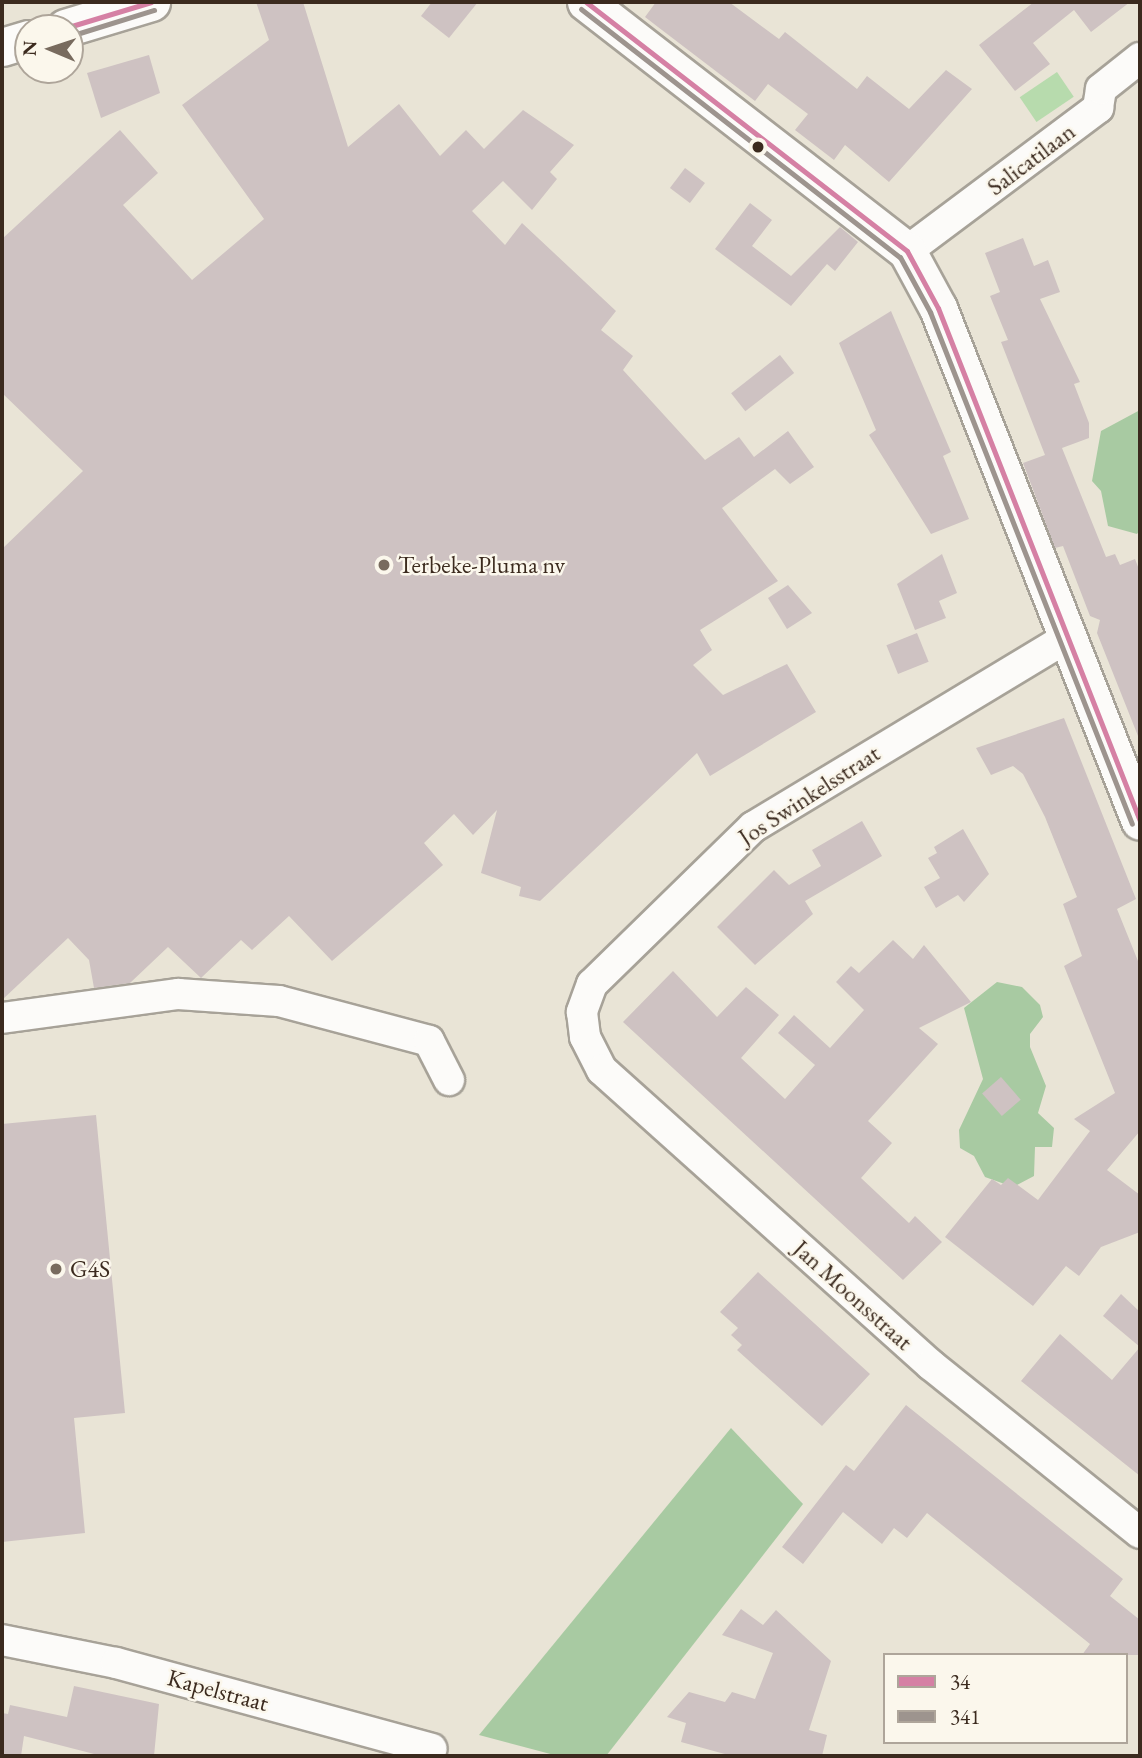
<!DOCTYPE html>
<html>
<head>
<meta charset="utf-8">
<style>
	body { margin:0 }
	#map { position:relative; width:1142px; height:1758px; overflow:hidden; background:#e9e4d6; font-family:"EB Garamond",serif }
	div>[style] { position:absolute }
	.green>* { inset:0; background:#b7dbad; transform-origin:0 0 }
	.forest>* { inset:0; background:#a8caa2 }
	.building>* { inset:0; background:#cec2c2; transform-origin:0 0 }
	.roads { filter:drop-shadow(2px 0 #a7a298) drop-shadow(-2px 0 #a7a298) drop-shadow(0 2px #a7a298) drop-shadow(0 -2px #a7a298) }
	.minor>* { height:30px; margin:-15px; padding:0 15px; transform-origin:15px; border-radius:15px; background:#fcfbf9 }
	.tertiary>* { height:37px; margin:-18.5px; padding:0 18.5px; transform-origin:18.5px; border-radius:18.5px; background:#fcfbf9 }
	.bus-1>* { height:5px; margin:-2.5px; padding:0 2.5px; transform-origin:2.5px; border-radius:2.5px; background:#d580a4 }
	.bus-2>* { height:5px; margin:-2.5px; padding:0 2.5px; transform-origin:2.5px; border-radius:2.5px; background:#9d948e }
	.dots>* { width:19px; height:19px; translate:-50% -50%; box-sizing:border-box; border:4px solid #fbf7ec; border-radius:50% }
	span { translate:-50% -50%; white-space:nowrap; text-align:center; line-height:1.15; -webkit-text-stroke:5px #fbf7ec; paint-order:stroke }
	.street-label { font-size:24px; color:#3b2a1e }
	.poi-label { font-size:24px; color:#3b2a1e }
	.left { translate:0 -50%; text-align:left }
	.frame { position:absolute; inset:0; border:4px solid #3b2a1e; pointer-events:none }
	.legend { position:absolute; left:883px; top:1653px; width:245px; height:91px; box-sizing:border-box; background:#fbf7ec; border:2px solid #aea59a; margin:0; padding:9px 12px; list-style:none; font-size:21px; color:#3b2a1e }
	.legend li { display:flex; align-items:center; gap:14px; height:35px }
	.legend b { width:35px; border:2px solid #aea59a }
	.north { position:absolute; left:14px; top:14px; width:70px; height:70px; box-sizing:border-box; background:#fbf7ec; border:2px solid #aea59a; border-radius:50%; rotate:272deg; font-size:19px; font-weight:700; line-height:28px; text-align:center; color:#3b2a1e }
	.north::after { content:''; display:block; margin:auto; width:24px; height:32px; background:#786b5e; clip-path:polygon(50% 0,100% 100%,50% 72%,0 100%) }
</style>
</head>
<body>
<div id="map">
	<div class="green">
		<div style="left:1057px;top:72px;width:30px;height:45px;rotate:56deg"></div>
	</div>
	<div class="forest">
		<div style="clip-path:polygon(1140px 410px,1140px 530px,1137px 534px,1108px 526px,1101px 491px,1092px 481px,1101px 431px)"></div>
		<div style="clip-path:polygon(997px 982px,1022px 987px,1040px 1005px,1043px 1017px,1030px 1034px,1030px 1047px,1046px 1086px,1038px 1113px,1054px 1128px,1052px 1147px,1035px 1147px,1034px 1176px,1013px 1187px,985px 1177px,974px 1156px,960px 1148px,959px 1130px,983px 1079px,964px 1008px)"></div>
		<div style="clip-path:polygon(731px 1428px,803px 1504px,606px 1756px,558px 1756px,479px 1735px)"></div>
	</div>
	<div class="building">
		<div style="clip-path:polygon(256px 2px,303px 2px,348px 147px,399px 104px,440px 156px,466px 130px,484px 149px,523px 110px,574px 145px,550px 172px,557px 179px,532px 210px,503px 181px,472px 211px,505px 245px,522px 223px,616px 311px,601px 330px,633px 356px,623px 370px,705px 460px,739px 437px,754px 457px,788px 431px,814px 467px,790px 484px,775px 469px,722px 508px,778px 581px,700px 630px,712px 650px,693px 665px,723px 695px,787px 664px,816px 712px,710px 776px,697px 753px,540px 901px,519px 896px,521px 887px,481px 873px,497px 810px,473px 835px,454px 814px,424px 843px,443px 865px,332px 961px,289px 916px,252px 950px,241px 940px,201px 978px,168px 947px,130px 983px,94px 988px,89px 960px,68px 938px,2px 1000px,2px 549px,83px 471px,2px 393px,2px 239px,120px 130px,158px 173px,123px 205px,192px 280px,264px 219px,182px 105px,269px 40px)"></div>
		<div style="clip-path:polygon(432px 2px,478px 2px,449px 38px,421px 16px)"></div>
		<div style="clip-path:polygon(656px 2px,729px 2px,779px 39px,785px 32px,857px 89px,867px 76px,909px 109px,946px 70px,972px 89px,889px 182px,845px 145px,834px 160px,795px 130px,808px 114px,768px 84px,755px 101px,658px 27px,645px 17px)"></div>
		<div style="clip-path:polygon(1034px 2px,1130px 2px,1091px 32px,1074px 10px,1033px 43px,1050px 64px,1015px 91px,979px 45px)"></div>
		<div style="clip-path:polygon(149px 55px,160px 93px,101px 118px,87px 73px)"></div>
		<div style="left:685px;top:168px;width:25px;height:25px;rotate:37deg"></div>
		<div style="clip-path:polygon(750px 203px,772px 220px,752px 246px,791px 276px,840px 227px,858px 242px,835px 271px,827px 264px,791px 306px,715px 249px)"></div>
		<div style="clip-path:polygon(1023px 238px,1034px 266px,1048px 260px,1060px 292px,1040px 299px,1080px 382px,1074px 384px,1089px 423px,1089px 438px,1062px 448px,1106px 557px,1115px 554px,1120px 565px,1135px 559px,1140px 572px,1140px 741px,1097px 633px,1100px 620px,1090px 616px,1063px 546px,1055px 548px,1023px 463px,1045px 455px,1001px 342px,1008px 340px,990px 296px,1000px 292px,985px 253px)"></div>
		<div style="clip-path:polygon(891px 311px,951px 452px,943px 456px,969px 519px,931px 534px,869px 435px,876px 430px,839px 343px)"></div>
		<div style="left:780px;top:355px;width:23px;height:62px;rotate:52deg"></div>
		<div style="clip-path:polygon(942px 554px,957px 593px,939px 601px,946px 618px,915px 630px,897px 584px)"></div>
		<div style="clip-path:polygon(788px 585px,812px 613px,787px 629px,768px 598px)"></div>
		<div style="left:917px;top:633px;width:31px;height:33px;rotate:68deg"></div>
		<div style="clip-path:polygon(1064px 718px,1136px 899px,1117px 909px,1140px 966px,1140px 1131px,1107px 1170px,1140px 1195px,1140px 1232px,1101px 1247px,1079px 1276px,1066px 1266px,1033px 1306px,945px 1237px,992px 1179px,1001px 1185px,1008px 1178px,1038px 1200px,1090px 1131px,1074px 1119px,1115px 1093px,1064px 966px,1082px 956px,1063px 904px,1077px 897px,1045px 817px,1023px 774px,1013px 766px,991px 775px,976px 748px)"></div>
		<div style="clip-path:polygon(862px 821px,882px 856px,805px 901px,813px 914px,755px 965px,717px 927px,774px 870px,789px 885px,821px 866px,812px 850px)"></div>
		<div style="clip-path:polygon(963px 829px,989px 874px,964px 902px,958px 895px,936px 908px,924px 887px,940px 878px,928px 858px,937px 853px,934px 847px)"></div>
		<div style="clip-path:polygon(893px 940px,913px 959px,924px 945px,971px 1002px,919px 1028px,938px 1044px,868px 1121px,892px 1143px,861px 1178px,909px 1223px,915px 1216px,942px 1242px,903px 1280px,623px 1022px,673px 971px,717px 1017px,746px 987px,779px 1015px,741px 1058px,785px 1099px,815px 1065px,778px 1033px,794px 1015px,830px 1048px,864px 1010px,836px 982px,851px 966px,859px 973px)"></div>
		<div style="left:1001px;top:1077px;width:30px;height:25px;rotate:49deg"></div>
		<div style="clip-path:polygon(96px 1115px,125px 1413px,74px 1418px,85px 1533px,2px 1542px,2px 1124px)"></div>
		<div style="clip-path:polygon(758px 1272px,870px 1374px,822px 1426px,737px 1350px,742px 1345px,731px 1335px,738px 1328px,720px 1312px)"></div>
		<div style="clip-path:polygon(1121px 1294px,1140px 1312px,1140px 1347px,1103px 1316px)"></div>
		<div style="clip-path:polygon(1060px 1334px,1112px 1380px,1140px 1347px,1140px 1476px,1021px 1381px)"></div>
		<div style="clip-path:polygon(906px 1405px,1123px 1579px,1110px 1596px,1140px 1620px,1140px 1655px,1082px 1655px,1090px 1644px,927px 1513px,907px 1538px,894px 1528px,882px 1544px,843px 1512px,803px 1564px,782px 1547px,846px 1465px,854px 1471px)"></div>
		<div style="clip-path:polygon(741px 1609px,763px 1625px,776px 1610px,831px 1661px,809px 1730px,827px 1735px,822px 1756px,732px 1756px,681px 1742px,686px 1723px,667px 1717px,689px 1692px,725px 1702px,732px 1692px,755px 1699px,773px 1653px,722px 1635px)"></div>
		<div style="clip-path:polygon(74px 1686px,159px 1704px,154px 1756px,102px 1756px,24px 1736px,21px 1756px,2px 1756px,2px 1713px,8px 1714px,10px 1705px,67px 1717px)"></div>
	</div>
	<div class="roads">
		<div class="minor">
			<div style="left:907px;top:251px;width:239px;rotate:-36.8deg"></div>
			<div style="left:1098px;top:108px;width:19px;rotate:-81deg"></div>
			<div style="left:1101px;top:89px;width:50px;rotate:-38.5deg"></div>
			<div style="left:1068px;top:637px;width:368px;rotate:148.9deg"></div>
			<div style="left:753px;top:827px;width:225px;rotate:135.7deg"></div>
			<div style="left:592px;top:984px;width:30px;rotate:110deg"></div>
			<div style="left:582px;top:1012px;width:25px;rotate:83deg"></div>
			<div style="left:585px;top:1037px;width:37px;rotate:63deg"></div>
			<div style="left:602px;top:1070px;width:442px;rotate:41.9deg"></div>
			<div style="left:931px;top:1365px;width:268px;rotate:38.8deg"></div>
			<div style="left:2px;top:1018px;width:178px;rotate:-7.8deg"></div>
			<div style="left:178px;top:994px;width:101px;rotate:4deg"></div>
			<div style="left:279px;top:1001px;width:155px;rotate:14.9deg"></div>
			<div style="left:429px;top:1041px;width:44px;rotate:62.9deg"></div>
			<div style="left:2px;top:1640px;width:116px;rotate:11.4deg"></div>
			<div style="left:116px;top:1663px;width:327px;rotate:15.2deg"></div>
		</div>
		<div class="tertiary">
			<div style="left:586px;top:2px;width:406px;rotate:37.8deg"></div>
			<div style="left:907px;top:251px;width:65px;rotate:61.5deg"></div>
			<div style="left:938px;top:308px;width:551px;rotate:68.51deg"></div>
			<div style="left:65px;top:28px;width:90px;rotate:-16.8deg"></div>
			<div style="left:2px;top:47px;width:27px;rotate:-17deg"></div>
		</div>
	</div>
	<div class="bus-1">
		<div style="left:586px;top:2px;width:406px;rotate:37.8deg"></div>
		<div style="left:907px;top:251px;width:65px;rotate:61.5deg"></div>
		<div style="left:938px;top:308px;width:551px;rotate:68.51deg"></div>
		<div style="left:65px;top:28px;width:90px;rotate:-16.8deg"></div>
	</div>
	<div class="bus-2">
		<div style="left:581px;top:9px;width:404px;rotate:37.9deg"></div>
		<div style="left:900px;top:257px;width:63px;rotate:61.4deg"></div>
		<div style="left:930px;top:312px;width:550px;rotate:68.47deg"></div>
		<div style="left:70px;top:36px;width:88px;rotate:-17.2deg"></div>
	</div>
	<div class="dots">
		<div style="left:758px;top:147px;background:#3b2a1e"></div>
		<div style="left:384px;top:565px;background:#786b5e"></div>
		<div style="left:56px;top:1269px;background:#786b5e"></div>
	</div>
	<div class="street-label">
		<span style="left:1031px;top:159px;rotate:-37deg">Salicatilaan</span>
		<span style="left:809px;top:795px;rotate:-33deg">Jos Swinkelsstraat</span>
		<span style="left:853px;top:1295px;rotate:42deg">Jan Moonsstraat</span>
		<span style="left:218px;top:1690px;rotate:15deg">Kapelstraat</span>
	</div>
	<div class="poi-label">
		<span class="left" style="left:398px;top:565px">Terbeke-Pluma nv</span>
		<span class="left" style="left:70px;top:1269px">G4S</span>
	</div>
	<div class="frame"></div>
	<ul class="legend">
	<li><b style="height:9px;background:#d580a4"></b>34</li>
	<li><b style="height:9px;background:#9d948e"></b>341</li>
	</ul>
	<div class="north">N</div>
</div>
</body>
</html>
